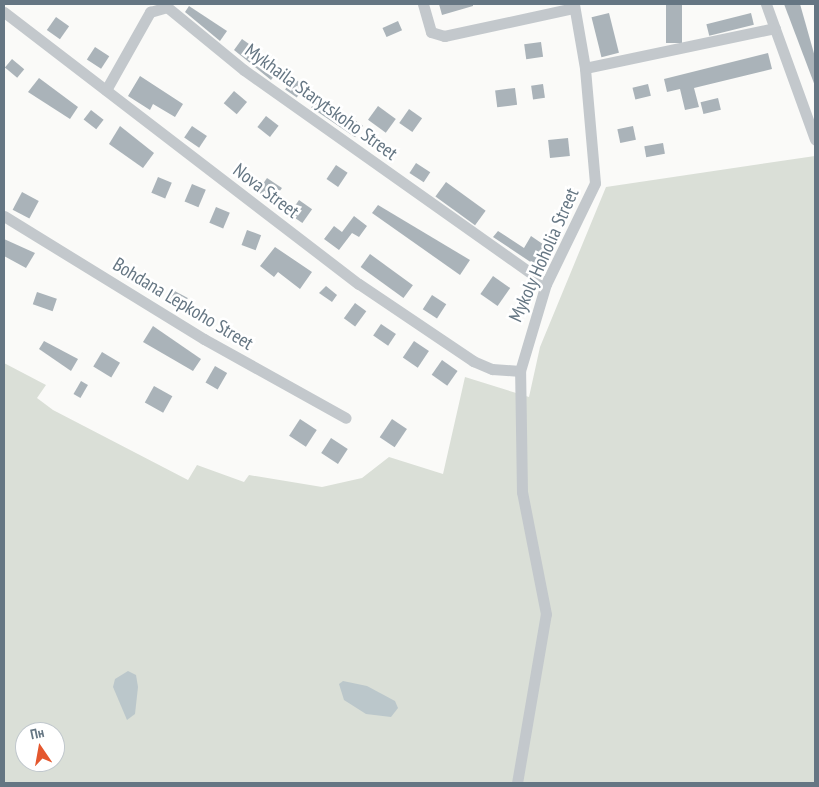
<!DOCTYPE html>
<html>
<head>
<meta charset="utf-8">
<style>
	body { margin:0 }
	#map { position:relative; width:819px; height:787px; overflow:hidden; background:#fafaf8; font-family:"PT Sans Narrow",sans-serif }
	div>[style] { position:absolute }
	.green>* { inset:0; background:#dadfd7 }
	.water>* { inset:0; background:#bbc7cb }
	.building>* { inset:0; background:#aab3b9; transform-origin:0 0 }
	.minor>* { height:11px; margin:-5.5px; padding:0 5.5px; transform-origin:5.5px; border-radius:5.5px; background:#c3c8cc }
	span { translate:-50% -50%; white-space:nowrap; text-align:center; line-height:1.15; -webkit-text-stroke:5px #fff; paint-order:stroke }
	.street-label { font-size:19px; color:#657683 }
	.frame { position:absolute; inset:0; border:5px solid #657683; pointer-events:none }
	.north { position:absolute; left:15px; top:722px; width:50px; height:50px; box-sizing:border-box; background:#fff; border:1px solid #c1c8cd; border-radius:50%; rotate:348deg; font-size:14px; font-weight:700; line-height:20px; text-align:center; color:#657683 }
	.north::after { content:''; display:block; margin:auto; width:18px; height:22px; background:#e4572e; clip-path:polygon(50% 0,100% 100%,50% 72%,0 100%) }
</style>
</head>
<body>
<div id="map">
	<div class="green">
		<div style="clip-path:polygon(evenodd,815px 156px,815px 783px,4px 783px,4px 363px,46px 385px,37px 398px,53px 410px,188px 480px,197px 465px,244px 482px,249px 475px,322px 487px,362px 478px,389px 457px,443px 474px,465px 377px,529px 397px,540px 347px,606px 187px,815px 156px,25px 732px,55px 732px,55px 762px,25px 762px,25px 732px)"></div>
	</div>
	<div class="water">
		<div style="clip-path:polygon(128px 671px,136px 675px,138px 687px,135px 714px,127px 720px,113px 687px,115px 679px)"></div>
		<div style="clip-path:polygon(343px 681px,367px 686px,395px 701px,398px 708px,391px 717px,366px 714px,344px 700px,339px 684px)"></div>
	</div>
	<div class="building">
		<div style="clip-path:polygon(439px 4px,473px 4px,473px 6px,442px 15px)"></div>
		<div style="left:666px;top:4px;width:16px;height:39px"></div>
		<div style="clip-path:polygon(784px 4px,800px 4px,815px 57px,815px 86px)"></div>
		<div style="clip-path:polygon(189px 6px,227px 31px,220px 41px,185px 12px)"></div>
		<div style="left:609px;top:13px;width:41px;height:18px;rotate:76deg"></div>
		<div style="left:751px;top:13px;width:12px;height:46px;rotate:76deg"></div>
		<div style="left:56px;top:17px;width:16px;height:16px;rotate:35deg"></div>
		<div style="left:398px;top:21px;width:10px;height:17px;rotate:66deg"></div>
		<div style="clip-path:polygon(242px 39px,281px 67px,271px 80px,234px 50px)"></div>
		<div style="left:541px;top:42px;width:15px;height:17px;rotate:82deg"></div>
		<div style="left:95px;top:47px;width:17px;height:15px;rotate:33deg"></div>
		<div style="clip-path:polygon(768px 53px,772px 69px,694px 88px,699px 107px,685px 110px,680px 89px,667px 92px,664px 79px)"></div>
		<div style="left:12px;top:59px;width:16px;height:11px;rotate:40deg"></div>
		<div style="clip-path:polygon(140px 76px,183px 104px,175px 117px,153px 104px,150px 110px,128px 96px)"></div>
		<div style="clip-path:polygon(39px 78px,78px 107px,70px 119px,28px 92px)"></div>
		<div style="left:293px;top:78px;width:14px;height:14px;rotate:34deg"></div>
		<div style="left:543px;top:84px;width:14px;height:12px;rotate:82deg"></div>
		<div style="left:648px;top:84px;width:12px;height:16px;rotate:76deg"></div>
		<div style="left:515px;top:88px;width:17px;height:20px;rotate:83deg"></div>
		<div style="left:234px;top:91px;width:17px;height:16px;rotate:40deg"></div>
		<div style="left:319px;top:96px;width:53px;height:14px;rotate:34deg"></div>
		<div style="left:718px;top:98px;width:12px;height:18px;rotate:76deg"></div>
		<div style="left:378px;top:106px;width:22px;height:17px;rotate:36deg"></div>
		<div style="left:409px;top:109px;width:16px;height:17px;rotate:35deg"></div>
		<div style="left:91px;top:110px;width:16px;height:12px;rotate:38deg"></div>
		<div style="left:266px;top:116px;width:16px;height:14px;rotate:38deg"></div>
		<div style="clip-path:polygon(120px 126px,154px 153px,143px 168px,109px 144px)"></div>
		<div style="left:192px;top:126px;width:18px;height:14px;rotate:34deg"></div>
		<div style="left:633px;top:126px;width:14px;height:16px;rotate:78deg"></div>
		<div style="left:568px;top:138px;width:18px;height:20px;rotate:84deg"></div>
		<div style="left:663px;top:143px;width:11px;height:19px;rotate:80deg"></div>
		<div style="left:416px;top:163px;width:17px;height:12px;rotate:33deg"></div>
		<div style="left:336px;top:165px;width:14px;height:17px;rotate:34deg"></div>
		<div style="left:158px;top:177px;width:15px;height:17px;rotate:23deg"></div>
		<div style="left:267px;top:178px;width:18px;height:17px;rotate:34deg"></div>
		<div style="left:446px;top:182px;width:49px;height:18px;rotate:36deg"></div>
		<div style="left:192px;top:184px;width:15px;height:19px;rotate:23deg"></div>
		<div style="left:22px;top:192px;width:19px;height:20px;rotate:28deg"></div>
		<div style="left:299px;top:200px;width:16px;height:17px;rotate:35deg"></div>
		<div style="clip-path:polygon(378px 205px,470px 260px,460px 275px,372px 213px)"></div>
		<div style="left:216px;top:207px;width:15px;height:17px;rotate:23deg"></div>
		<div style="clip-path:polygon(354px 216px,367px 226px,359px 237px,352px 233px,339px 250px,324px 239px,334px 226px,342px 232px)"></div>
		<div style="left:247px;top:230px;width:15px;height:16px;rotate:20deg"></div>
		<div style="clip-path:polygon(498px 231px,524px 248px,531px 236px,550px 249px,538px 267px,493px 237px)"></div>
		<div style="clip-path:polygon(4px 239px,35px 253px,26px 268px,4px 256px)"></div>
		<div style="clip-path:polygon(275px 247px,312px 272px,300px 289px,278px 272px,274px 277px,260px 266px)"></div>
		<div style="left:370px;top:254px;width:53px;height:16px;rotate:36deg"></div>
		<div style="left:493px;top:276px;width:21px;height:22px;rotate:35deg"></div>
		<div style="clip-path:polygon(326px 286px,337px 295px,332px 302px,319px 293px)"></div>
		<div style="left:171px;top:289px;width:19px;height:11px;rotate:28deg"></div>
		<div style="left:37px;top:292px;width:21px;height:13px;rotate:19deg"></div>
		<div style="left:432px;top:295px;width:17px;height:17px;rotate:33deg"></div>
		<div style="left:355px;top:303px;width:14px;height:19px;rotate:36deg"></div>
		<div style="left:381px;top:324px;width:18px;height:14px;rotate:34deg"></div>
		<div style="clip-path:polygon(153px 326px,201px 359px,193px 371px,143px 342px)"></div>
		<div style="clip-path:polygon(44px 341px,78px 359px,71px 371px,39px 349px)"></div>
		<div style="left:414px;top:341px;width:18px;height:20px;rotate:34deg"></div>
		<div style="left:102px;top:352px;width:21px;height:17px;rotate:31deg"></div>
		<div style="left:442px;top:360px;width:19px;height:18px;rotate:35deg"></div>
		<div style="left:215px;top:366px;width:14px;height:19px;rotate:30deg"></div>
		<div style="left:81px;top:381px;width:8px;height:15px;rotate:30deg"></div>
		<div style="left:154px;top:386px;width:21px;height:19px;rotate:29deg"></div>
		<div style="left:300px;top:419px;width:20px;height:20px;rotate:33deg"></div>
		<div style="left:392px;top:419px;width:18px;height:22px;rotate:34deg"></div>
		<div style="left:331px;top:438px;width:20px;height:18px;rotate:33deg"></div>
	</div>
	<div class="minor">
		<div style="left:423px;top:4px;width:29px;rotate:74deg"></div>
		<div style="left:431px;top:32px;width:14px;rotate:17deg"></div>
		<div style="left:444px;top:36px;width:133px;rotate:-12.2deg"></div>
		<div style="left:766px;top:4px;width:144px;rotate:70.1deg"></div>
		<div style="left:4px;top:12px;width:447px;rotate:37.5deg"></div>
		<div style="left:359px;top:284px;width:138px;rotate:34deg"></div>
		<div style="left:473px;top:361px;width:21px;rotate:23deg"></div>
		<div style="left:492px;top:369px;width:28px;rotate:4deg"></div>
		<div style="left:585px;top:68px;width:194px;rotate:-11.9deg"></div>
		<div style="left:106px;top:90px;width:90px;rotate:-60.6deg"></div>
		<div style="left:150px;top:12px;width:18px;rotate:-16deg"></div>
		<div style="left:167px;top:7px;width:99px;rotate:39.3deg"></div>
		<div style="left:244px;top:70px;width:370px;rotate:35.3deg"></div>
		<div style="left:4px;top:216px;width:235px;rotate:31.6deg"></div>
		<div style="left:204px;top:339px;width:162px;rotate:29.1deg"></div>
		<div style="left:517px;top:783px;width:171px;rotate:-80.3deg"></div>
		<div style="left:546px;top:614px;width:124px;rotate:-101.1deg"></div>
		<div style="left:522px;top:492px;width:121px;rotate:-90.9deg"></div>
		<div style="left:520px;top:371px;width:91px;rotate:-73.4deg"></div>
		<div style="left:546px;top:284px;width:112px;rotate:-64.1deg"></div>
		<div style="left:595px;top:183px;width:115px;rotate:-95deg"></div>
		<div style="left:585px;top:68px;width:65px;rotate:-99.8deg"></div>
	</div>
	<div class="street-label">
		<span style="left:321px;top:102px;rotate:36deg">Mykhaila Starytskoho Street</span>
		<span style="left:266px;top:191px;rotate:37deg">Nova Street</span>
		<span style="left:544px;top:255px;rotate:-66deg">Mykoly Hoholia Street</span>
		<span style="left:183px;top:304px;rotate:31deg">Bohdana Lepkoho Street</span>
	</div>
	<div class="frame"></div>
	<div class="north">Пн</div>
</div>
</body>
</html>
